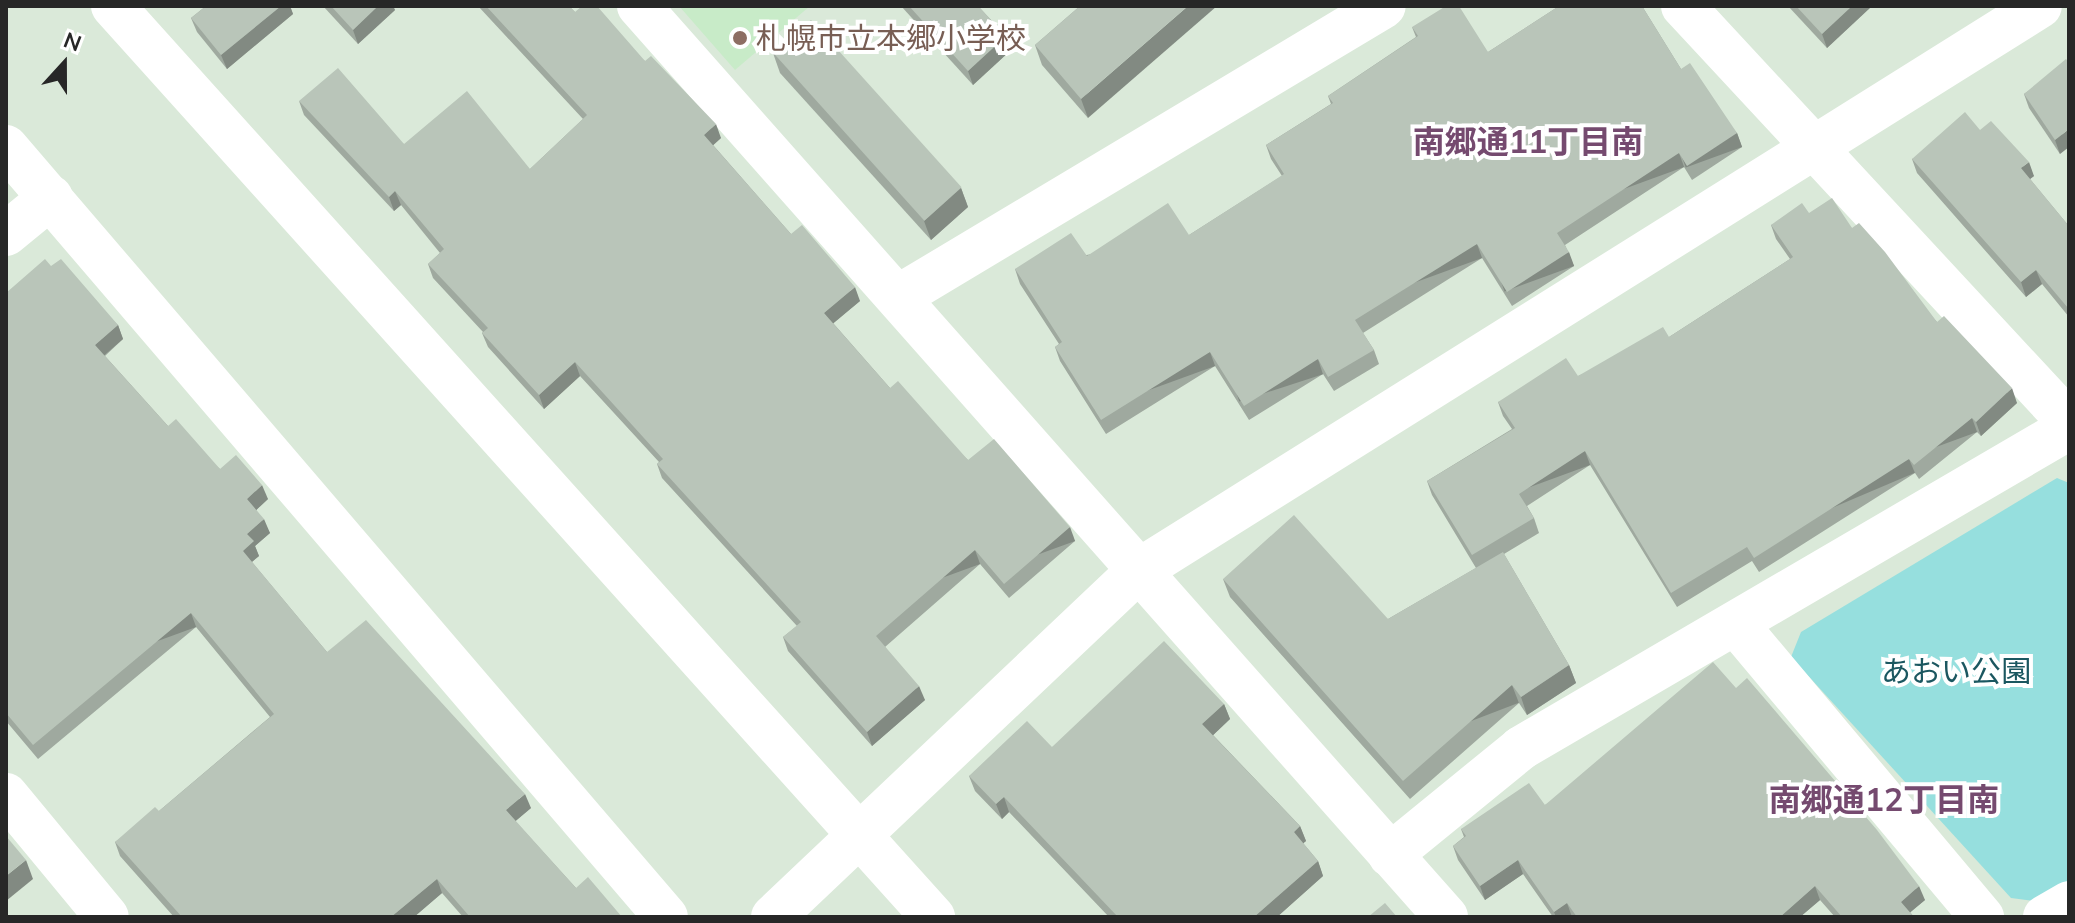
<!DOCTYPE html>
<html>
<head>
<meta charset="utf-8">
<style>
	body { margin:0 }
	#map { position:relative; width:2075px; height:923px; overflow:hidden; background:#dae9d9; font-family:Mulish,"Noto Sans JP",sans-serif }
	div>[style] { position:absolute }
	.education>* { inset:0; background:#c8ebc8 }
	.green>* { inset:0; background:#96dfde }
	.minor>* { height:44px; margin:-22px; padding:0 22px; transform-origin:22px; border-radius:22px; background:#fff }
	.wall>* { inset:0; background:#9fa99f }
	.shaded-wall>* { inset:0; background:#828a82; transform-origin:0 0 }
	.building>* { inset:0; background:#b9c5b9; transform-origin:0 0 }
	.dots>* { width:22px; height:22px; translate:-50% -50%; box-sizing:border-box; border:4px solid #fff; border-radius:50% }
	span { translate:-50% -50%; white-space:nowrap; text-align:center; line-height:1.15; -webkit-text-stroke:8px #fff; paint-order:stroke }
	.education-label { font-size:30px; color:#785e54 }
	.left { translate:0 -50%; text-align:left }
	.park-label { font-size:30px; color:#1b5760 }
	.neighbourhood-label { font-size:32px; color:#754a6f; font-weight:700 }
	.frame { position:absolute; inset:0; border:8px solid #272727; pointer-events:none }
	.north { position:absolute; left:24px; top:24px; width:80px; height:80px; -webkit-text-stroke:6px #fff; paint-order:stroke; rotate:21deg; font-size:22px; font-weight:700; line-height:32px; text-align:center; color:#272727 }
	.north::after { content:''; display:block; margin:auto; width:28px; height:36px; background:#272727; clip-path:polygon(50% 0,100% 100%,50% 72%,0 100%) }
</style>
</head>
<body>
<div id="map">
	<div class="education">
		<div style="clip-path:polygon(679px 6px,810px 6px,735px 70px)"></div>
	</div>
	<div class="green">
		<div style="clip-path:polygon(2057px 478px,2069px 483px,2069px 881px,2035px 901px,2011px 898px,1791px 657px,1801px 632px)"></div>
	</div>
	<div class="minor">
		<div style="left:113px;top:6px;width:1226px;rotate:48.01deg"></div>
		<div style="left:639px;top:6px;width:1217px;rotate:48.46deg"></div>
		<div style="left:1683px;top:6px;width:567px;rotate:47.14deg"></div>
		<div style="left:6px;top:147px;width:1014px;rotate:49.4deg"></div>
		<div style="left:6px;top:234px;width:58px;rotate:-39.4deg"></div>
		<div style="left:898px;top:297px;width:566px;rotate:-30.91deg"></div>
		<div style="left:1736px;top:624px;width:383px;rotate:50deg"></div>
		<div style="left:6px;top:795px;width:158px;rotate:50.4deg"></div>
		<div style="left:1390px;top:855px;width:169px;rotate:-39.2deg"></div>
		<div style="left:1521px;top:748px;width:635px;rotate:-30.28deg"></div>
		<div style="left:773px;top:917px;width:503px;rotate:-43.47deg"></div>
		<div style="left:1138px;top:571px;width:1064px;rotate:-32.06deg"></div>
		<div style="left:2045px;top:917px;width:28px;rotate:-30deg"></div>
	</div>
	<div class="wall">
		<div style="clip-path:polygon(206px 6px,290px 6px,293px 14px,227px 69px,197px 32px,191px 18px)"></div>
		<div style="clip-path:polygon(323px 6px,393px 6px,395px 10px,358px 44px)"></div>
		<div style="clip-path:polygon(478px 6px,569px 6px,575px 12px,645px 61px,721px 138px,713px 145px,791px 234px,860px 301px,833px 323px,890px 388px,968px 460px,1075px 541px,1009px 598px,980px 564px,885px 647px,925px 700px,872px 746px,788px 651px,783px 637px,797px 626px,662px 478px,657px 464px,659px 462px,580px 376px,544px 409px,488px 347px,482px 333px,483px 332px,433px 278px,428px 264px,440px 253px,401px 205px,394px 211px,304px 115px,299px 101px,404px 144px,530px 169px,583px 119px)"></div>
		<div style="clip-path:polygon(901px 6px,978px 6px,1006px 36px,1011px 50px,973px 85px)"></div>
		<div style="clip-path:polygon(1080px 6px,1088px 118px,1042px 65px,1035px 45px)"></div>
		<div style="clip-path:polygon(1555px 6px,1642px 6px,1681px 69px,1737px 133px,1742px 147px,1692px 180px,1684px 167px,1565px 245px,1574px 266px,1512px 306px,1482px 258px,1363px 333px,1374px 350px,1379px 364px,1334px 391px,1323px 374px,1249px 420px,1215px 366px,1106px 434px,1060px 361px,1055px 347px,1059px 344px,1020px 284px,1015px 269px,1189px 235px,1282px 176px,1271px 159px,1266px 145px,1331px 104px,1328px 96px,1416px 37px,1412px 27px,1488px 52px,1556px 8px)"></div>
		<div style="clip-path:polygon(1788px 6px,1872px 6px,1827px 48px)"></div>
		<div style="clip-path:polygon(773px 53px,961px 188px,968px 207px,931px 240px,780px 73px)"></div>
		<div style="clip-path:polygon(2069px 63px,2060px 154px,2029px 108px,2024px 94px)"></div>
		<div style="clip-path:polygon(1980px 130px,2034px 176px,2030px 179px,2068px 225px,2069px 225px,2069px 317px,2042px 284px,2026px 297px,1917px 173px,1912px 159px)"></div>
		<div style="clip-path:polygon(1809px 213px,1852px 228px,1937px 322px,2017px 403px,1981px 436px,1977px 432px,1919px 479px,1915px 473px,1759px 572px,1752px 561px,1677px 607px,1590px 465px,1527px 506px,1534px 518px,1539px 533px,1504px 554px,1569px 665px,1576px 683px,1527px 715px,1519px 703px,1410px 799px,1230px 597px,1223px 579px,1388px 619px,1476px 568px,1432px 495px,1427px 481px,1512px 429px,1503px 416px,1498px 402px,1578px 376px,1669px 337px,1790px 259px,1776px 239px,1771px 225px)"></div>
		<div style="clip-path:polygon(51px 266px,118px 325px,123px 339px,105px 356px,168px 426px,220px 469px,268px 499px,256px 510px,270px 533px,255px 546px,259px 556px,252px 562px,327px 652px,531px 808px,515px 821px,576px 888px,622px 917px,463px 917px,442px 893px,414px 917px,174px 917px,120px 856px,115px 842px,159px 811px,270px 717px,196px 627px,38px 759px,6px 721px,6px 293px)"></div>
		<div style="clip-path:polygon(1736px 688px,1925px 900px,1910px 912px,1914px 917px,1835px 917px,1820px 900px,1800px 917px,1553px 917px,1523px 874px,1485px 900px,1458px 860px,1453px 846px,1464px 837px,1461px 829px,1545px 805px)"></div>
		<div style="clip-path:polygon(1224px 704px,1230px 719px,1213px 735px,1300px 826px,1306px 841px,1303px 843px,1318px 861px,1323px 876px,1277px 917px,1109px 917px,1009px 812px,1002px 819px,975px 791px,969px 776px,1052px 747px)"></div>
	</div>
	<div class="shaded-wall">
		<div style="clip-path:polygon(281px 6px,290px 6px,293px 14px,227px 69px,221px 55px)"></div>
		<div style="clip-path:polygon(378px 6px,393px 6px,395px 10px,358px 44px,353px 30px)"></div>
		<div style="clip-path:polygon(1188px 6px,1217px 6px,1088px 118px,1081px 99px)"></div>
		<div style="clip-path:polygon(1852px 6px,1872px 6px,1827px 48px,1822px 34px)"></div>
		<div style="clip-path:polygon(1006px 36px,1011px 50px,973px 85px,968px 71px)"></div>
		<div style="clip-path:polygon(716px 124px,721px 138px,709px 149px,704px 135px)"></div>
		<div style="clip-path:polygon(2069px 129px,2069px 147px,2060px 154px,2055px 140px)"></div>
		<div style="left:1737px;top:133px;width:15px;height:60px;rotate:70deg"></div>
		<div style="left:1679px;top:153px;width:15px;height:146px;rotate:70deg"></div>
		<div style="clip-path:polygon(2029px 162px,2034px 176px,2026px 182px,2021px 168px)"></div>
		<div style="clip-path:polygon(961px 188px,968px 207px,931px 240px,924px 221px)"></div>
		<div style="clip-path:polygon(395px 191px,401px 205px,394px 211px,389px 197px)"></div>
		<div style="left:1477px;top:244px;width:15px;height:144px;rotate:70deg"></div>
		<div style="left:1569px;top:252px;width:15px;height:74px;rotate:70deg"></div>
		<div style="clip-path:polygon(2036px 270px,2042px 284px,2026px 297px,2021px 282px)"></div>
		<div style="clip-path:polygon(855px 287px,860px 301px,829px 327px,824px 313px)"></div>
		<div style="clip-path:polygon(118px 325px,123px 339px,100px 359px,95px 345px)"></div>
		<div style="left:1210px;top:352px;width:15px;height:128px;rotate:70deg"></div>
		<div style="left:1318px;top:359px;width:16px;height:88px;rotate:72deg"></div>
		<div style="clip-path:polygon(575px 362px,580px 376px,544px 409px,539px 395px)"></div>
		<div style="clip-path:polygon(2012px 388px,2017px 403px,1981px 436px,1976px 422px)"></div>
		<div style="left:1972px;top:418px;width:15px;height:75px;rotate:70deg"></div>
		<div style="left:1585px;top:451px;width:15px;height:79px;rotate:70deg"></div>
		<div style="left:1909px;top:459px;width:15px;height:184px;rotate:67deg"></div>
		<div style="clip-path:polygon(262px 485px,268px 499px,252px 514px,247px 499px)"></div>
		<div style="clip-path:polygon(264px 519px,270px 533px,255px 546px,259px 556px,248px 565px,243px 551px,247px 534px)"></div>
		<div style="left:1070px;top:527px;width:15px;height:87px;rotate:70deg"></div>
		<div style="left:975px;top:550px;width:15px;height:131px;rotate:70deg"></div>
		<div style="left:191px;top:613px;width:15px;height:206px;rotate:70deg"></div>
		<div style="clip-path:polygon(1569px 665px,1576px 683px,1527px 715px,1521px 697px)"></div>
		<div style="left:1512px;top:685px;width:19px;height:145px;rotate:69deg"></div>
		<div style="clip-path:polygon(919px 686px,925px 700px,872px 746px,867px 732px)"></div>
		<div style="clip-path:polygon(1224px 704px,1230px 719px,1208px 740px,1202px 724px)"></div>
		<div style="clip-path:polygon(525px 794px,531px 808px,511px 825px,506px 810px)"></div>
		<div style="clip-path:polygon(1004px 797px,1009px 812px,1002px 819px,996px 804px)"></div>
		<div style="clip-path:polygon(1300px 826px,1306px 841px,1299px 847px,1294px 832px)"></div>
		<div style="clip-path:polygon(26px 860px,33px 879px,6px 901px,6px 876px)"></div>
		<div style="clip-path:polygon(1518px 860px,1523px 874px,1485px 900px,1480px 886px)"></div>
		<div style="clip-path:polygon(1318px 861px,1323px 876px,1277px 917px,1254px 917px)"></div>
		<div style="clip-path:polygon(437px 879px,442px 893px,414px 917px,391px 917px)"></div>
		<div style="clip-path:polygon(1815px 886px,1820px 900px,1800px 917px,1780px 917px)"></div>
		<div style="clip-path:polygon(1919px 886px,1925px 900px,1906px 916px,1901px 902px)"></div>
		<div style="clip-path:polygon(1567px 903px,1572px 917px,1556px 917px,1554px 912px)"></div>
	</div>
	<div class="building">
		<div style="clip-path:polygon(206px 6px,281px 6px,221px 55px,191px 18px)"></div>
		<div style="clip-path:polygon(331px 6px,378px 6px,353px 30px)"></div>
		<div style="clip-path:polygon(486px 6px,569px 6px,575px 12px,582px 6px,597px 6px,645px 61px,651px 56px,716px 124px,704px 135px,791px 234px,802px 225px,855px 287px,824px 313px,890px 388px,898px 381px,968px 460px,994px 439px,1070px 527px,1004px 584px,975px 550px,876px 636px,919px 686px,867px 732px,783px 637px,801px 622px,657px 464px,663px 459px,575px 362px,539px 395px,482px 333px,488px 328px,428px 264px,444px 249px,395px 191px,389px 197px,299px 101px,338px 68px,404px 144px,467px 91px,530px 169px,587px 115px)"></div>
		<div style="clip-path:polygon(909px 6px,978px 6px,1006px 36px,968px 71px)"></div>
		<div style="clip-path:polygon(1080px 6px,1188px 6px,1081px 99px,1035px 45px)"></div>
		<div style="clip-path:polygon(1446px 6px,1459px 6px,1488px 52px,1559px 6px,1642px 6px,1681px 69px,1690px 63px,1737px 133px,1687px 166px,1679px 153px,1557px 233px,1569px 252px,1507px 292px,1477px 244px,1355px 320px,1374px 350px,1328px 377px,1318px 359px,1244px 406px,1210px 352px,1101px 420px,1055px 347px,1062px 342px,1015px 269px,1071px 233px,1087px 256px,1168px 203px,1189px 235px,1284px 174px,1266px 145px,1333px 103px,1328px 96px,1418px 36px,1412px 27px)"></div>
		<div style="clip-path:polygon(1796px 6px,1852px 6px,1822px 34px)"></div>
		<div style="left:811px;top:20px;width:225px;height:50px;rotate:48deg"></div>
		<div style="clip-path:polygon(2066px 59px,2069px 63px,2069px 129px,2055px 140px,2024px 94px)"></div>
		<div style="clip-path:polygon(1965px 112px,1980px 130px,1991px 121px,2029px 162px,2021px 168px,2068px 225px,2069px 225px,2068px 308px,2036px 270px,2021px 282px,1912px 159px)"></div>
		<div style="clip-path:polygon(1832px 198px,1852px 228px,1859px 223px,1885px 252px,1937px 322px,1944px 316px,2012px 388px,1976px 422px,1972px 418px,1914px 465px,1909px 459px,1754px 558px,1747px 547px,1671px 593px,1585px 451px,1519px 494px,1534px 518px,1472px 555px,1427px 481px,1515px 428px,1498px 402px,1566px 358px,1578px 376px,1663px 327px,1669px 337px,1793px 257px,1771px 225px,1802px 203px,1809px 213px)"></div>
		<div style="clip-path:polygon(45px 259px,51px 266px,61px 259px,118px 325px,95px 345px,168px 426px,176px 419px,220px 469px,236px 455px,262px 485px,247px 499px,264px 519px,247px 534px,254px 541px,243px 551px,327px 652px,366px 620px,525px 794px,506px 810px,576px 888px,588px 877px,622px 917px,470px 917px,437px 879px,391px 917px,182px 917px,115px 842px,155px 807px,159px 811px,274px 714px,191px 613px,33px 745px,6px 713px,6px 293px)"></div>
		<div style="clip-path:polygon(1294px 515px,1388px 619px,1503px 552px,1569px 665px,1521px 697px,1512px 685px,1403px 781px,1223px 579px)"></div>
		<div style="clip-path:polygon(1164px 641px,1224px 704px,1202px 724px,1300px 826px,1294px 832px,1318px 861px,1254px 917px,1118px 917px,1004px 797px,996px 804px,969px 776px,1027px 721px,1052px 747px)"></div>
		<div style="clip-path:polygon(1713px 662px,1736px 688px,1747px 678px,1877px 830px,1919px 886px,1901px 902px,1914px 917px,1842px 917px,1815px 886px,1780px 917px,1577px 917px,1567px 903px,1554px 912px,1518px 860px,1480px 886px,1453px 846px,1466px 836px,1461px 829px,1529px 783px,1545px 805px)"></div>
		<div style="clip-path:polygon(6px 836px,26px 860px,6px 876px)"></div>
		<div style="clip-path:polygon(1385px 903px,1397px 917px,1368px 917px)"></div>
	</div>
	<div class="dots">
		<div style="left:740px;top:38px;background:#8d6e63"></div>
	</div>
	<div class="education-label">
		<span class="left" style="left:756px;top:38px">札幌市立本郷小学校</span>
	</div>
	<div class="park-label">
		<span style="left:1956px;top:671px">あおい公園</span>
	</div>
	<div class="neighbourhood-label">
		<span style="left:1528px;top:141px">南郷通11丁目南</span>
		<span style="left:1884px;top:799px">南郷通12丁目南</span>
	</div>
	<div class="frame"></div>
	<div class="north">N</div>
</div>
</body>
</html>
